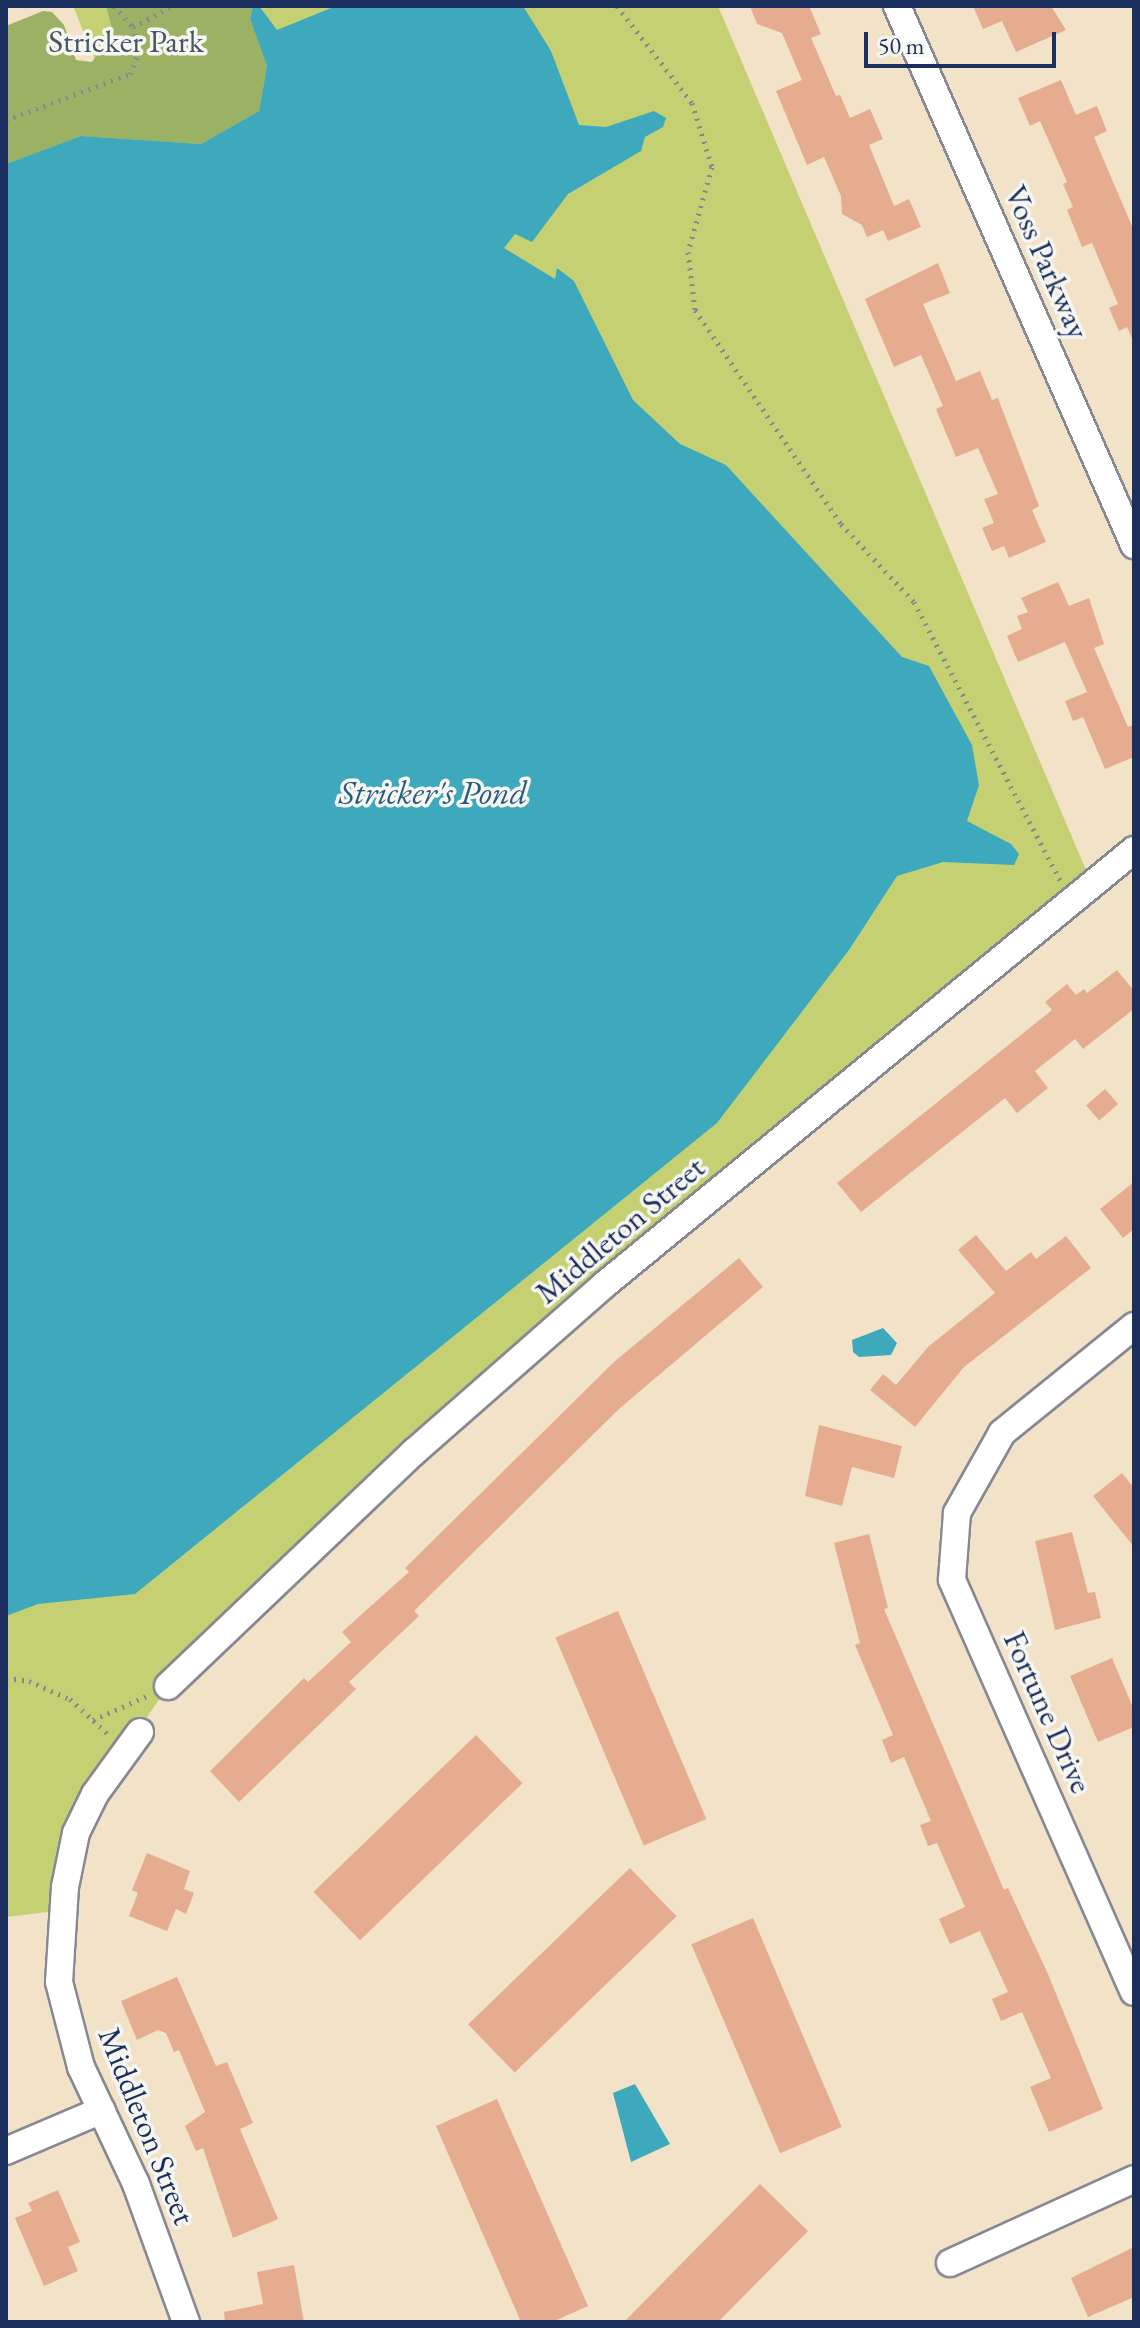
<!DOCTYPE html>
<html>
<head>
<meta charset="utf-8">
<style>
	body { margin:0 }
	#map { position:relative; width:1140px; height:2328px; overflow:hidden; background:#f2e2c8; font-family:"EB Garamond",serif }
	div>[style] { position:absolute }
	.green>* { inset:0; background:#c4d072 }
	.forest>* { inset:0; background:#9bb264 }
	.water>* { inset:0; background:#3ea9bd }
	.building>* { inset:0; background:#e5ac8f; transform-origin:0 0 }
	.path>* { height:5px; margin-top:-2.5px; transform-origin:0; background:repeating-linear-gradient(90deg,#868893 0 2px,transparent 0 8px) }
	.roads { filter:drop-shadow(2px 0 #868893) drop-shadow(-2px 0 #868893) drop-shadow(0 2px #868893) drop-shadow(0 -2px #868893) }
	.minor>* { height:26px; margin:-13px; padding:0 13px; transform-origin:13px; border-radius:13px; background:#fff }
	span { translate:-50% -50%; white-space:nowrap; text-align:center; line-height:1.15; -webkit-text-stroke:7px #f6f6f2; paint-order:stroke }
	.park-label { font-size:32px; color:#455763 }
	.street-label { font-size:32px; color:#1b2f5e }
	.water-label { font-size:34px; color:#275a7f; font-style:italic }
	.frame { position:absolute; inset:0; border:8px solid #1b2f5e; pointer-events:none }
	.scale { position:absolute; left:864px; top:32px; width:192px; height:36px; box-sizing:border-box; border:4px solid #1b2f5e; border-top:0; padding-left:10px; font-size:24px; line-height:28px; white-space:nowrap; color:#1b2f5e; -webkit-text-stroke:6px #f6f6f2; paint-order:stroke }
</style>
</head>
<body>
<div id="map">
	<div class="green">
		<div style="clip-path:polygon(73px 6px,718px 6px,1092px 884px,604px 1285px,168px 1686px,95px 1794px,64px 1910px,6px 1917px,6px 121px,105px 84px)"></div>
	</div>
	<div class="forest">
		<div style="clip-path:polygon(106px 6px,253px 6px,250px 19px,267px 66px,259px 111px,201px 144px,81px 136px,6px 164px,6px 26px,43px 11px,52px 12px,64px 25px,76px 60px,92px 62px,113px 32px)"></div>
	</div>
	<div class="water">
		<div style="clip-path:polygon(253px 6px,259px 6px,277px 30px,336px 6px,523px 6px,551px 51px,579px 125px,606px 127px,654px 111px,666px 118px,663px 127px,645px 137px,641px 151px,568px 194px,532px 242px,515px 234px,504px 248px,555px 279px,557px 268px,574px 281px,633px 400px,680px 444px,726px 465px,902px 657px,929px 666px,972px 745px,979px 785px,967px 821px,1011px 844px,1019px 854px,1014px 865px,943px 862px,897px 876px,849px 950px,717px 1123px,135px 1594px,38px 1604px,6px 1616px,6px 164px,81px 136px,201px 144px,259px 111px,267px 66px,250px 19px)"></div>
		<div style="clip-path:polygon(883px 1328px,897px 1343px,891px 1355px,859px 1357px,853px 1352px,852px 1340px)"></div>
		<div style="clip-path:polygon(635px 2084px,670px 2144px,631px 2162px,613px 2093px)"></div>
	</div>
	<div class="building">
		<div style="clip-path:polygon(750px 6px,809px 6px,821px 34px,811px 38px,836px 96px,840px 95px,850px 118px,870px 109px,883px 139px,869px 145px,894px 206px,909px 199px,921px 227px,888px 241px,883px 230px,867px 237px,862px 225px,842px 214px,841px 196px,824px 157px,807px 165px,776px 91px,802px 80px,782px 33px,757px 24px)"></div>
		<div style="clip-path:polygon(973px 6px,1051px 6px,1066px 30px,1016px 52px,1002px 21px,983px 29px)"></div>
		<div style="clip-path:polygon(1061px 80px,1076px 115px,1097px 106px,1107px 131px,1094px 137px,1134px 231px,1134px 343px,1127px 327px,1119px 331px,1109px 308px,1118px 304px,1092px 243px,1082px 247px,1067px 210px,1073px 207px,1063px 184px,1067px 182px,1040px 121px,1030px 126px,1018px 98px)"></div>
		<div style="clip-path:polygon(938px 263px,950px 293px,923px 304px,956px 381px,980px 371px,992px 400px,998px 398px,1039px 506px,1032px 510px,1046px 542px,1009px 558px,1004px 546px,992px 551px,982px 528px,994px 523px,984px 499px,998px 494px,978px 448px,956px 457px,936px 409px,943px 406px,921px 355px,894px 367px,865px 299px)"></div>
		<div style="clip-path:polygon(1058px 582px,1069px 606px,1089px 598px,1104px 644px,1094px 648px,1128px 727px,1134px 725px,1134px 757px,1105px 769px,1083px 717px,1073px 721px,1065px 701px,1087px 692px,1065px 642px,1018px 662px,1007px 636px,1022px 629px,1017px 616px,1028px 612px,1021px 598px)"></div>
		<div style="clip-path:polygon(1117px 970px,1134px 991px,1134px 1009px,1083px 1049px,1075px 1039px,1035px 1071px,1048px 1088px,1017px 1113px,1005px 1098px,861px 1212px,837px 1183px,1052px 1010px,1045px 1002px,1067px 984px,1076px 995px,1084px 989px,1087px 993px)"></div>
		<div style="left:1105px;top:1089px;width:20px;height:25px;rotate:49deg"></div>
		<div style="clip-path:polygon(1134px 1182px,1134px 1229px,1123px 1238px,1100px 1209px)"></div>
		<div style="clip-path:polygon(976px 1235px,1006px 1271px,1031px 1252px,1036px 1259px,1066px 1236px,1091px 1268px,964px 1367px,915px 1427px,870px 1390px,883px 1374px,896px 1385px,928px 1347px,995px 1293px,958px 1250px)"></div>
		<div style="clip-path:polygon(739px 1258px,763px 1287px,620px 1408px,414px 1611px,419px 1616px,349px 1682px,356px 1689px,239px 1802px,210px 1771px,304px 1678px,308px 1682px,351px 1642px,342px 1632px,409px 1572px,405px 1568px,614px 1362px)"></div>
		<div style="clip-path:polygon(819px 1425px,902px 1446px,894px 1478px,852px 1467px,842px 1506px,805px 1496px)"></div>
		<div style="clip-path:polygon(1122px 1473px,1134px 1488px,1134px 1547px,1093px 1496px)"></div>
		<div style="clip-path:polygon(1072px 1532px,1088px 1593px,1095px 1592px,1101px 1618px,1055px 1630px,1035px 1541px)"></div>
		<div style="clip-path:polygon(869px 1534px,888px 1608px,884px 1609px,1004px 1890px,1008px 1888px,1048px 1974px,1103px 2109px,1049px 2132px,1030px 2087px,1051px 2078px,1022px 2012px,1001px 2021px,992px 1999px,1008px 1992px,980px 1931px,950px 1944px,939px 1919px,965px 1907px,937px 1843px,928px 1846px,920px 1825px,931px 1821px,904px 1757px,891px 1763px,882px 1740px,893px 1735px,855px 1645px,860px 1643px,834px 1543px)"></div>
		<div style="left:618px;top:1611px;width:226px;height:68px;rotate:67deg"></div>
		<div style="clip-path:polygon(1112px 1658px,1134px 1710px,1134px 1727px,1098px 1742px,1070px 1676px)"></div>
		<div style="left:476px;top:1735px;width:67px;height:226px;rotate:46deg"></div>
		<div style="clip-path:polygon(147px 1853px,190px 1871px,184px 1889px,194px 1893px,186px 1914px,176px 1909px,167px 1931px,129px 1916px,138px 1893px,132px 1890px)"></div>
		<div style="left:630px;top:1868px;width:67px;height:225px;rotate:46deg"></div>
		<div style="left:753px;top:1918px;width:227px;height:67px;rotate:67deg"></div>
		<div style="clip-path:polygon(177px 1977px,216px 2066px,227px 2062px,253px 2123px,240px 2129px,278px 2219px,233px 2238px,203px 2148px,196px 2151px,185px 2126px,205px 2112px,179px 2050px,174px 2052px,166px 2033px,158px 2030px,137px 2040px,121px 2001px)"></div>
		<div style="clip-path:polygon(497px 2099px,588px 2306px,552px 2322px,521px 2322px,436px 2126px)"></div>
		<div style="clip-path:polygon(760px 2184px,808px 2231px,718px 2322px,624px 2322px)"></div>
		<div style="clip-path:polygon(58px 2190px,80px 2242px,68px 2247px,78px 2271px,44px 2286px,15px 2218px,32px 2211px,28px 2203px)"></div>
		<div style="clip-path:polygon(1134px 2247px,1134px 2297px,1088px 2317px,1071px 2278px)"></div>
		<div style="clip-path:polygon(294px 2265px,304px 2322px,225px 2322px,224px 2312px,263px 2304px,257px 2272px)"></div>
	</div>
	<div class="path">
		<div style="left:114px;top:6px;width:28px;rotate:48deg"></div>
		<div style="left:133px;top:27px;width:44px;rotate:-28.3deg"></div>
		<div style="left:617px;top:6px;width:123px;rotate:52.3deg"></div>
		<div style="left:692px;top:103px;width:67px;rotate:72.6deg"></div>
		<div style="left:712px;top:167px;width:88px;rotate:105.8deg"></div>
		<div style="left:688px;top:252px;width:58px;rotate:83.1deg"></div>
		<div style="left:695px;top:310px;width:259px;rotate:55.7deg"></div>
		<div style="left:841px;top:524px;width:107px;rotate:46.9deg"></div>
		<div style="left:914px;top:602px;width:314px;rotate:62.3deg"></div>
		<div style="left:6px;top:120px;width:132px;rotate:-20.4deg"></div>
		<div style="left:130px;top:74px;width:25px;rotate:-67deg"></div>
		<div style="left:140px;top:51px;width:25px;rotate:-106deg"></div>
		<div style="left:6px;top:1678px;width:23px;rotate:7deg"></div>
		<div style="left:29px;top:1681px;width:45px;rotate:23.7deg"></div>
		<div style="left:70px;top:1699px;width:54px;rotate:42.8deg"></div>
		<div style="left:93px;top:1720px;width:59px;rotate:-24deg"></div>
	</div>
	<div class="roads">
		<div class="minor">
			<div style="left:897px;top:6px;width:589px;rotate:66.26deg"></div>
			<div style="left:1134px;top:1326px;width:170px;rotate:141deg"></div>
			<div style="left:1002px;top:1433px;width:92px;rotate:119.4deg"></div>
			<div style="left:957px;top:1513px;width:67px;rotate:94.3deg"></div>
			<div style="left:952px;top:1580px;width:450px;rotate:66.2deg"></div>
			<div style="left:168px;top:1686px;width:340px;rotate:-43.6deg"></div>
			<div style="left:414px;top:1452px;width:253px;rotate:-41.3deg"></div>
			<div style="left:604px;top:1285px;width:686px;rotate:-39.38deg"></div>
			<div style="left:140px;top:1732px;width:77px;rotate:126deg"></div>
			<div style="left:95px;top:1794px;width:43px;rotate:116deg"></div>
			<div style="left:76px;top:1833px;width:55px;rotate:101.5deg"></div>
			<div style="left:65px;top:1887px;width:95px;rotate:93.6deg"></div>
			<div style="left:59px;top:1982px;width:88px;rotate:75.5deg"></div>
			<div style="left:81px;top:2067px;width:129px;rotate:64.8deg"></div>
			<div style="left:136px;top:2184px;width:147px;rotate:70.1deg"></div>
			<div style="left:6px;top:2151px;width:104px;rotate:-23.1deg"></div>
			<div style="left:950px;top:2263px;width:202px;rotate:-24.5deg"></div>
		</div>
	</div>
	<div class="park-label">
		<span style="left:126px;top:41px">Stricker Park</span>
	</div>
	<div class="street-label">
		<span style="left:1047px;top:262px;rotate:66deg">Voss Parkway</span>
		<span style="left:620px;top:1230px;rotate:-40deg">Middleton Street</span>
		<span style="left:1048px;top:1712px;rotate:66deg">Fortune Drive</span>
		<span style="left:147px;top:2126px;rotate:68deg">Middleton Street</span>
	</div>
	<div class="water-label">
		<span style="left:433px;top:793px">Stricker's Pond</span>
	</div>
	<div class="frame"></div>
	<div class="scale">50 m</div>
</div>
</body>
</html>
